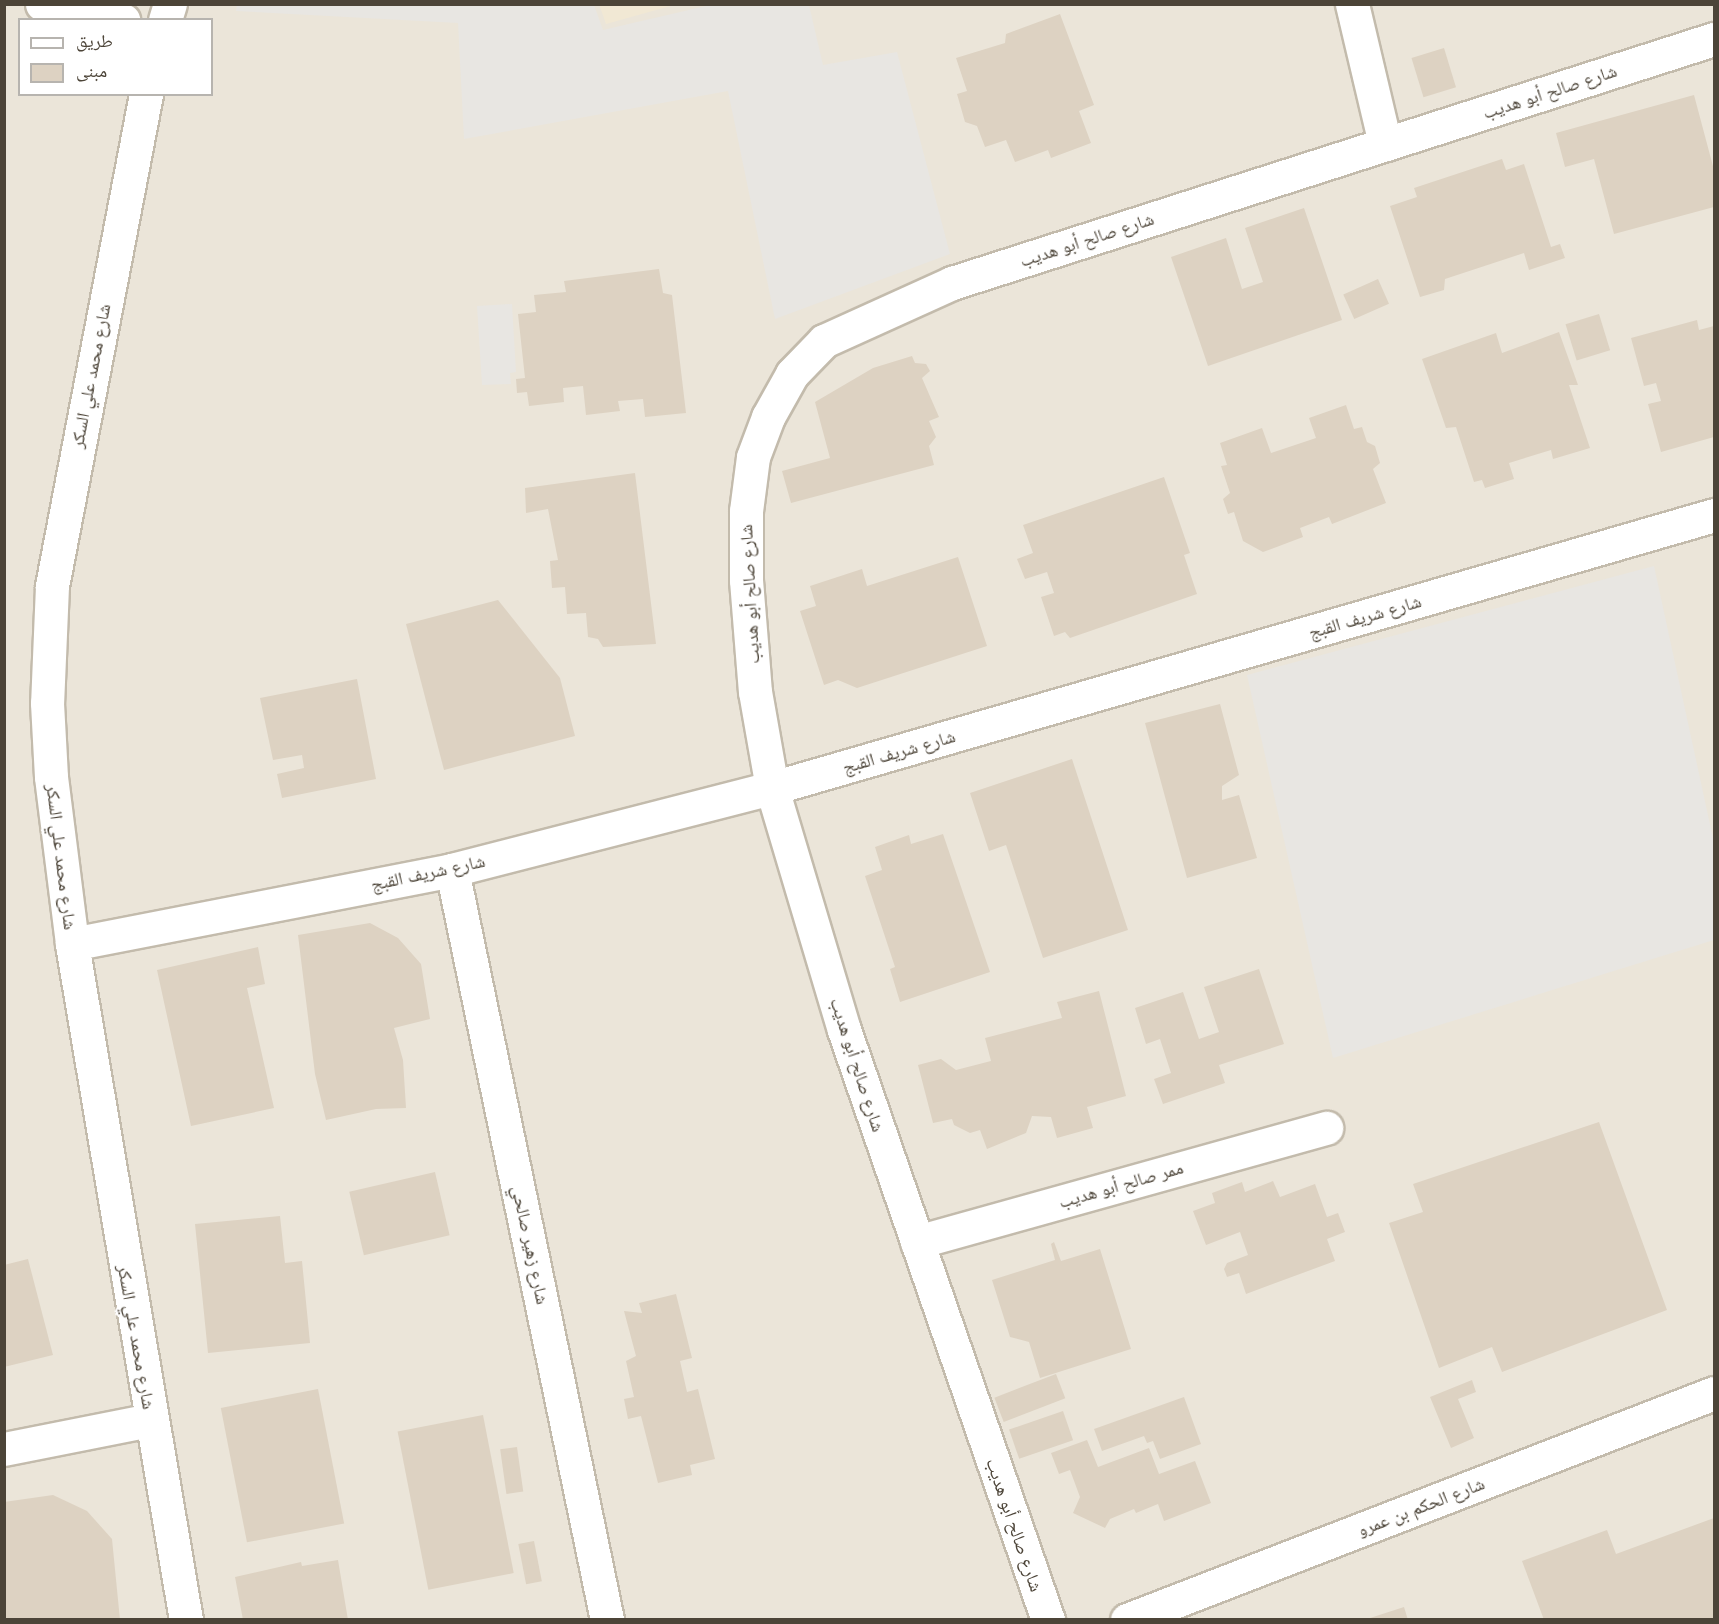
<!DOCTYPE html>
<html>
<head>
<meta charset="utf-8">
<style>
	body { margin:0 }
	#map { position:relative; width:1719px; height:1624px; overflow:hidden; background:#f7f3eb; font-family:Quicksand,"Noto Naskh Arabic",sans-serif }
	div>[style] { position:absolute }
	.residential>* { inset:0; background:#ebe5d9 }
	.education>* { inset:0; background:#f1e8d4 }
	.parking>* { inset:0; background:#e8e6e2 }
	.building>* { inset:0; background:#ddd2c2; transform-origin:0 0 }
	.roads { filter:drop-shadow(2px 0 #c3bbac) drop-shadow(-2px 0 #c3bbac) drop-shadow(0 2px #c3bbac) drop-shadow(0 -2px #c3bbac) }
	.street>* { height:33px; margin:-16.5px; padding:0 16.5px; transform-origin:16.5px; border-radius:16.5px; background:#fff }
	span { translate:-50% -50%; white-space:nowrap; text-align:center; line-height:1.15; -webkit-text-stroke:4.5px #fff; paint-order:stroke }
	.street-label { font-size:18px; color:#4c4438 }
	.frame { position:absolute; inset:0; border:6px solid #4c4438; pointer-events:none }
	.legend { position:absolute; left:18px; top:18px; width:195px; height:78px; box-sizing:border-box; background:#fff; border:2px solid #b7b4af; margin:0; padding:8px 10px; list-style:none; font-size:18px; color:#4c4438 }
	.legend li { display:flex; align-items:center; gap:12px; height:30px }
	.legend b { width:30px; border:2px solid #b7b4af }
</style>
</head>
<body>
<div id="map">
	<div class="residential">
		<div style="clip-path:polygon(evenodd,5px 5px,1714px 5px,1714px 1619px,5px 1619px,5px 5px,20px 20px,212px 20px,212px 94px,20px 94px,20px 20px)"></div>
	</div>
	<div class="education">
		<div style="clip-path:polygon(599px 4px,674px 4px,674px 5px,606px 24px)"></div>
	</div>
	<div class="parking">
		<div style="clip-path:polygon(237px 5px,594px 5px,603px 30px,710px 5px,809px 5px,823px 65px,897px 52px,950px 254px,775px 319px,728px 91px,464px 139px,458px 23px,236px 11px)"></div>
		<div style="clip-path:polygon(512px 304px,516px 372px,510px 373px,511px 384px,482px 385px,477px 306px)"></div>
		<div style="clip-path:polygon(1654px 566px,1714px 843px,1714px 940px,1333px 1058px,1247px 675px)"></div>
	</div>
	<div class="building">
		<div style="clip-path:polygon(1060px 14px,1094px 105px,1079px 111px,1091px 143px,1051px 158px,1048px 150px,1015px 162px,1006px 140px,985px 147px,977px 126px,965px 122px,957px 94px,967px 91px,956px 58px,1005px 43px,1006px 34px)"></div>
		<div style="left:1444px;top:48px;width:41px;height:34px;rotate:73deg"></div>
		<div style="clip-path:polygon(1694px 95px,1714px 170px,1714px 207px,1614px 234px,1594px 159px,1565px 167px,1556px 133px)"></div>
		<div style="clip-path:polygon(1502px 159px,1506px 170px,1524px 164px,1551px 247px,1560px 244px,1565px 258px,1529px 270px,1524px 253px,1445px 279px,1444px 290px,1420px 297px,1390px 206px,1417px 197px,1414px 188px)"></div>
		<div style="clip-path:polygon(1304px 208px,1342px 320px,1208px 366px,1171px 257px,1226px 238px,1242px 289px,1263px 282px,1245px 228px)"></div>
		<div style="clip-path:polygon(659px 269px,663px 293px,672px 295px,686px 413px,645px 417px,643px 399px,618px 401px,620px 411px,586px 415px,583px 386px,563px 388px,564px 402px,529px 406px,527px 392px,517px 393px,516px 379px,525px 378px,518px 314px,536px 312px,534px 295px,566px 292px,564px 281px)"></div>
		<div style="left:1378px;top:279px;width:27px;height:38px;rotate:66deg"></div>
		<div style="left:1599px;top:314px;width:38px;height:35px;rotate:73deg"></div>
		<div style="clip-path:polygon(1697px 320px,1699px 330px,1714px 326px,1714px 437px,1661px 452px,1648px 404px,1661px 401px,1656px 383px,1644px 386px,1631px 338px)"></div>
		<div style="clip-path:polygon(1559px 332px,1578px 385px,1569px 385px,1590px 448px,1553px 459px,1551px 450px,1509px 463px,1514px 479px,1485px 488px,1482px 480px,1474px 482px,1456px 427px,1446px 428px,1422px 359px,1496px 333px,1502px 353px)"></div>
		<div style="clip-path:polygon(912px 356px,915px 363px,926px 364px,930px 371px,922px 378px,939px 417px,929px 421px,936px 437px,929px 446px,934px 465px,791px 503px,782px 471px,830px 458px,815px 402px,873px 368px)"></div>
		<div style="clip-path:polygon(1346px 405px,1354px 429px,1362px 427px,1367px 442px,1375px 446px,1380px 463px,1373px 469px,1386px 503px,1332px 524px,1329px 517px,1300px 528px,1303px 537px,1263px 552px,1243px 541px,1234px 512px,1228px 514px,1223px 499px,1230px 493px,1221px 466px,1227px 465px,1220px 443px,1262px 428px,1271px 453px,1316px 438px,1309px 418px)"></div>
		<div style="clip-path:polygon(635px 473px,656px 644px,603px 647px,598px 639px,588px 637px,586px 613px,567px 614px,565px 587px,552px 588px,550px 561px,558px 560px,548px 509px,526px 513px,525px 488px)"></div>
		<div style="clip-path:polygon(1164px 477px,1190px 553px,1184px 555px,1197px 594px,1070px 638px,1065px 632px,1054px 636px,1041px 597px,1054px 593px,1047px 572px,1025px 579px,1017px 559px,1033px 553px,1023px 525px)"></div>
		<div style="clip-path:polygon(958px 557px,987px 646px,857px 688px,838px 680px,824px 685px,800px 611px,816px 606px,810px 586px,862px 569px,867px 586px)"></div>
		<div style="clip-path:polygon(498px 600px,560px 678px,575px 736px,444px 770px,406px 624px)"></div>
		<div style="clip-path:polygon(357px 679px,376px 779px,282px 798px,277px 774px,304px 768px,302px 755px,273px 760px,260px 698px)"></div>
		<div style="clip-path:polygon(1220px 704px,1239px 775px,1222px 786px,1222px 800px,1239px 795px,1257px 858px,1187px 878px,1145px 723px)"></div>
		<div style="clip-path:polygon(1072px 759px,1128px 930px,1043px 958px,1006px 845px,989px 851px,970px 793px)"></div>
		<div style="clip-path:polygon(943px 834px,990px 972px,900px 1002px,890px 969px,895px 967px,865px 876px,882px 870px,875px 847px,909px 835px,911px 844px)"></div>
		<div style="clip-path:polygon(370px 923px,398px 938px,421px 964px,430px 1019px,394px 1028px,403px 1060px,406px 1108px,376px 1109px,326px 1120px,315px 1074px,298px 935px)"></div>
		<div style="clip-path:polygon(258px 947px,265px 984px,247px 988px,274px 1108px,191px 1126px,157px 970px)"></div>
		<div style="clip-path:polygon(1259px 969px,1284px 1044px,1219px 1065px,1225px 1083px,1163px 1104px,1154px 1079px,1171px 1073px,1160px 1039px,1146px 1044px,1135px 1008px,1183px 992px,1199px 1039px,1219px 1032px,1204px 987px)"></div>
		<div style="clip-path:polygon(1099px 991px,1126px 1096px,1087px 1107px,1093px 1128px,1057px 1138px,1051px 1117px,1032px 1116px,1026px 1133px,987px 1149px,980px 1130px,970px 1133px,954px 1125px,952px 1119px,933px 1123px,918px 1065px,941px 1059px,956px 1070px,991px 1061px,985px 1038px,1062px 1018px,1057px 1002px)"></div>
		<div style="clip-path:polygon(1599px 1122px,1667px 1310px,1502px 1372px,1492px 1347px,1439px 1368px,1389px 1223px,1423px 1212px,1413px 1184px)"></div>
		<div style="left:435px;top:1172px;width:65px;height:88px;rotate:77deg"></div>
		<div style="clip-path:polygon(1273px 1181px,1280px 1197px,1315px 1184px,1327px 1217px,1338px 1213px,1345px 1232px,1327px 1239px,1335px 1261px,1246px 1294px,1239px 1273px,1227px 1277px,1224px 1269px,1227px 1263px,1248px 1255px,1240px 1232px,1206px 1245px,1193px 1211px,1215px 1203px,1212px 1193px,1242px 1182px,1245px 1192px)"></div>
		<div style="clip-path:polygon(280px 1216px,285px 1263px,302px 1261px,310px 1343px,208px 1353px,195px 1224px)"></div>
		<div style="clip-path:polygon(1054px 1242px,1061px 1261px,1100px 1249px,1131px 1349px,1040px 1378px,1029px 1342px,1010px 1337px,992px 1280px,1055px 1260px,1051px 1244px)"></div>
		<div style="clip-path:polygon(28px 1259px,53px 1355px,4px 1367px,4px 1265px)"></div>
		<div style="clip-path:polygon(676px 1294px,692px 1358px,680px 1361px,687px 1392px,698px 1389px,715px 1459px,690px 1465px,692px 1475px,658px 1483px,641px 1416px,628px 1419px,624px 1399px,634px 1397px,626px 1361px,636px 1356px,624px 1311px,642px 1313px,639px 1303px)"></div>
		<div style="left:1056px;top:1374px;width:26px;height:66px;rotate:69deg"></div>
		<div style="clip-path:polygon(1472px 1380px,1476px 1392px,1458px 1399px,1474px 1438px,1451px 1448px,1430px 1397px)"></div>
		<div style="left:318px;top:1389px;width:137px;height:99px;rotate:79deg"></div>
		<div style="clip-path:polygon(1184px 1397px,1201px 1444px,1160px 1459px,1153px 1441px,1147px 1443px,1144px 1436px,1102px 1451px,1094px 1429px)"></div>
		<div style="left:1063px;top:1411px;width:31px;height:57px;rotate:71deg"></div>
		<div style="left:483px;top:1415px;width:161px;height:87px;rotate:79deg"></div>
		<div style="clip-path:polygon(1087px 1440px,1098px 1467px,1149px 1448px,1159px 1474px,1195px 1461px,1211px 1503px,1164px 1521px,1158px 1504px,1136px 1513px,1134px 1509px,1110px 1519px,1105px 1528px,1073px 1513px,1080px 1497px,1070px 1470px,1059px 1474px,1051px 1453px)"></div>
		<div style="left:517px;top:1447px;width:45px;height:17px;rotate:82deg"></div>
		<div style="clip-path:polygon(53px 1495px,87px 1511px,112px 1539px,120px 1620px,4px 1620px,4px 1502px)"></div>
		<div style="clip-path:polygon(1714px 1518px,1714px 1620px,1544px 1620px,1522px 1561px,1607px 1530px,1616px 1554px)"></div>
		<div style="left:534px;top:1541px;width:41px;height:16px;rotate:79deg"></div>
		<div style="clip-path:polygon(338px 1560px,348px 1620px,243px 1620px,235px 1577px,301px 1562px,302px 1566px)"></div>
		<div style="clip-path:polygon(1404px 1607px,1408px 1620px,1367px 1620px,1367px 1619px)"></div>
	</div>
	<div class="roads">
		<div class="street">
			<div style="left:42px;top:4px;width:83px;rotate:11.2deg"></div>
			<div style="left:1352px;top:4px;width:144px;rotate:76.7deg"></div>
			<div style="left:165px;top:20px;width:17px;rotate:-73deg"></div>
			<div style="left:146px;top:94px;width:501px;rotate:100.82deg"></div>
			<div style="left:52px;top:586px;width:117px;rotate:92.4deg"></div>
			<div style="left:47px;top:703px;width:74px;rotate:86.9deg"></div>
			<div style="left:51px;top:777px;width:168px;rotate:82.8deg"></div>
			<div style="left:72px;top:944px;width:686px;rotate:80.43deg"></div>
			<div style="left:452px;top:870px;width:766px;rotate:78.32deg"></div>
			<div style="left:72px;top:944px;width:387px;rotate:-11deg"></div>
			<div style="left:452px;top:870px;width:330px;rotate:-14.4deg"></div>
			<div style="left:772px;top:788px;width:981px;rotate:-16.16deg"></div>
			<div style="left:917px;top:1242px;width:425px;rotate:-15.6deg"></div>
			<div style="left:4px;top:1449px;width:150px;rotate:-11.2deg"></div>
			<div style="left:1048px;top:1620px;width:624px;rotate:-109.07deg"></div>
			<div style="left:844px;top:1030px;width:252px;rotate:-106.6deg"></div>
			<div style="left:772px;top:788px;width:97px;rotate:-100deg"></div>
			<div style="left:755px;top:692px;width:112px;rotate:-94.6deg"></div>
			<div style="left:746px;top:580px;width:69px;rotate:-90deg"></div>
			<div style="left:746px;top:511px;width:54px;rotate:-82.6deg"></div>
			<div style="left:753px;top:457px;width:43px;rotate:-69.4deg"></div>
			<div style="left:768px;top:417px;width:49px;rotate:-60.8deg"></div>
			<div style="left:792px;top:374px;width:46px;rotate:-45.9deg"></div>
			<div style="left:824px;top:341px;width:141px;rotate:-24.4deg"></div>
			<div style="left:952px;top:283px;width:800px;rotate:-17.76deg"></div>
			<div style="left:1127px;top:1620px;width:629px;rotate:-21.14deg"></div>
		</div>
	</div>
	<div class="street-label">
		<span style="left:1550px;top:92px;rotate:-18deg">شارع صالح أبو هديب</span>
		<span style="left:1087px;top:240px;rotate:-18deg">شارع صالح أبو هديب</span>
		<span style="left:91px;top:376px;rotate:-79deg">شارع محمد علي السكر</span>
		<span style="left:750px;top:594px;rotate:-93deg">شارع صالح أبو هديب</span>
		<span style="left:1365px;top:617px;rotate:-16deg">شارع شريف القبج</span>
		<span style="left:899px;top:752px;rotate:-16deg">شارع شريف القبج</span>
		<span style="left:61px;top:857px;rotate:83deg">شارع محمد علي السكر</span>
		<span style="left:428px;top:873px;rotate:-12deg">شارع شريف القبج</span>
		<span style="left:857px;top:1065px;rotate:72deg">شارع صالح أبو هديب</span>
		<span style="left:1121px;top:1185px;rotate:-16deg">ممر صالح أبو هديب</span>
		<span style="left:530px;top:1245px;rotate:78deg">شارع زهير صالحي</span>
		<span style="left:136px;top:1337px;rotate:80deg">شارع محمد علي السكر</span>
		<span style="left:1421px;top:1507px;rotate:-21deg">شارع الحكم بن عمرو</span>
		<span style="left:1014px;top:1525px;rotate:71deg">شارع صالح أبو هديب</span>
	</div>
	<div class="frame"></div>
	<ul class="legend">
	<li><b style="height:8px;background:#fff"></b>طريق</li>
	<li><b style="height:16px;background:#ddd2c2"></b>مبنى</li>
	</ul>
</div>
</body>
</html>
